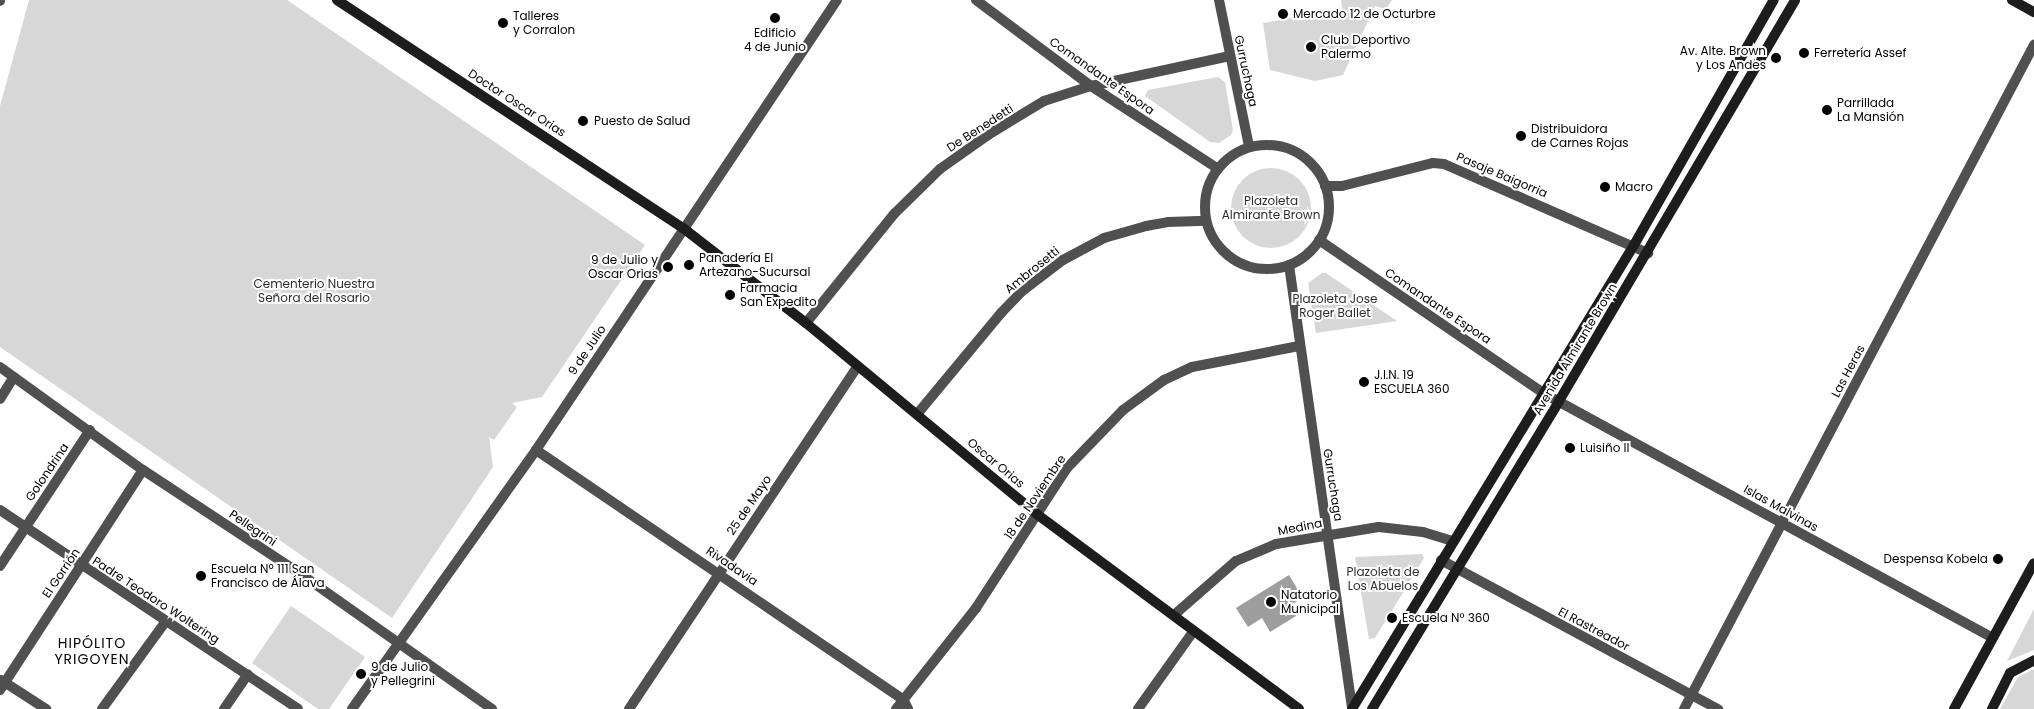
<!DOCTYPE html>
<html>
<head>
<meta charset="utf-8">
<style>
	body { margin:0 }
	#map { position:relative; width:2034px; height:709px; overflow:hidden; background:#fff; font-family:Poppins,sans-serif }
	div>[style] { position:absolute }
	.green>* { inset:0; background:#d7d7d7 }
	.round { border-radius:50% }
	.water>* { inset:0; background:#9e9e9e }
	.minor>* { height:10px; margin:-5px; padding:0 5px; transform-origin:5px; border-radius:5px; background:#505050 }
	.minor>.ring { margin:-5px; padding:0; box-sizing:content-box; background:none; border:10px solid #505050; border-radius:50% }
	.secondary>* { height:10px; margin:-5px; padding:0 5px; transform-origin:5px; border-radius:5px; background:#1d1d1d }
	.dots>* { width:14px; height:14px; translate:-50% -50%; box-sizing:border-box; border:2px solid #fff; border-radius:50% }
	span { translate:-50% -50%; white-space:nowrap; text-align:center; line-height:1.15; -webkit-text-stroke:4px #fff; paint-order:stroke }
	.poi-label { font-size:12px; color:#000 }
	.left { translate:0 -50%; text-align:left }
	.right { translate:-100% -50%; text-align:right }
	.street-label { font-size:12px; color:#000 }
	.park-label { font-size:12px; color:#2e2e2e }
	.neighbourhood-label { font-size:14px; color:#000; letter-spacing:1px }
</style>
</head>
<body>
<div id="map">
	<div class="green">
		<div style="clip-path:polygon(29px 0,287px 0,645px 245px,542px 397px,512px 403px,517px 407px,494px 440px,489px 437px,493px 467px,392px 618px,0 347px,0 106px)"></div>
		<div style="clip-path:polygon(1341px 0,1392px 0,1386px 9px,1375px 6px,1343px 75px,1315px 81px,1270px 70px,1263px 23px,1342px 9px)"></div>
		<div style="clip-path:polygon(1218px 77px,1225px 82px,1233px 130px,1231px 135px,1219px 143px,1210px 142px,1145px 96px,1148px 90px)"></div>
		<div class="round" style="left:1231px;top:168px;width:80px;height:80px"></div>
		<div style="clip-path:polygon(1322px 273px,1326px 273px,1397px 321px,1316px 333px,1308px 283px)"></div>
		<div style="clip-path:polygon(1422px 554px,1424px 558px,1410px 581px,1375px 638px,1369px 639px,1355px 557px)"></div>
		<div style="clip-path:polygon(291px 606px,365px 657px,329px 709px,318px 709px,252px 663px)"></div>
		<div style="clip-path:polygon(2034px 609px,2034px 650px,2007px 661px)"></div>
		<div style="clip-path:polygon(2034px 669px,2034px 709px,2000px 709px,2018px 677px)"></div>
	</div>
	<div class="water">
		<div style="clip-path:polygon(1289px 575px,1303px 598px,1290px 605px,1296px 616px,1270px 632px,1262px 618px,1248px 627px,1236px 608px)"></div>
	</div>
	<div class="minor">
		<div style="left:976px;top:0;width:144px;rotate:36.8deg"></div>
		<div style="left:1091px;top:86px;width:150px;rotate:33.1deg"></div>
		<div style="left:1219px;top:0;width:149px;rotate:78.4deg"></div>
		<div style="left:0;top:1px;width:1px;rotate:-90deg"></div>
		<div class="ring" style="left:1205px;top:145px;width:114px;height:114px"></div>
		<div style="left:1325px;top:186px;width:17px"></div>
		<div style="left:1342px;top:186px;width:94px;rotate:-14.2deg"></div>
		<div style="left:1433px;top:163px;width:11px;rotate:5deg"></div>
		<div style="left:1444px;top:164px;width:223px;rotate:23.6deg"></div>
		<div style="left:1319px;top:240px;width:271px;rotate:34.3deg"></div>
		<div style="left:1543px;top:393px;width:510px;rotate:28.57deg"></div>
		<div style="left:1289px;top:265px;width:448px;rotate:81.9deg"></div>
		<div style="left:806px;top:323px;width:140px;rotate:-51.1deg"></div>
		<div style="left:894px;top:214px;width:64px;rotate:-44.4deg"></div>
		<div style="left:940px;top:169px;width:59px;rotate:-35.3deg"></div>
		<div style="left:988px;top:135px;width:66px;rotate:-31.3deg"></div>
		<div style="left:1044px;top:101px;width:49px;rotate:-17.7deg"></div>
		<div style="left:1091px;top:86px;width:142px;rotate:-12.2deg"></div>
		<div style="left:0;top:367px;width:176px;rotate:35.8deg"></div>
		<div style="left:143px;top:470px;width:194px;rotate:33.4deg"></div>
		<div style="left:305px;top:577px;width:229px;rotate:35.2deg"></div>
		<div style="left:0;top:399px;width:26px;rotate:-58deg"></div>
		<div style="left:918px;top:413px;width:130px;rotate:-50.3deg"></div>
		<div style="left:1001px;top:313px;width:29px;rotate:-46deg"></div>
		<div style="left:1021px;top:292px;width:53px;rotate:-37.3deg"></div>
		<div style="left:1063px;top:260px;width:47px;rotate:-28.2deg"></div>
		<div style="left:1104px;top:238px;width:44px;rotate:-15.9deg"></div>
		<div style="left:1146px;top:226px;width:22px;rotate:-10deg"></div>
		<div style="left:1168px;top:222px;width:38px;rotate:-2deg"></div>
		<div style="left:536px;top:450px;width:443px;rotate:34.2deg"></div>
		<div style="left:903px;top:699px;width:11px;rotate:63deg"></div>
		<div style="left:0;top:510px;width:358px;rotate:33.7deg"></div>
		<div style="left:1441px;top:560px;width:315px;rotate:28.3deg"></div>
		<div style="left:0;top:566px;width:163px;rotate:-56.5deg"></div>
		<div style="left:1174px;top:615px;width:82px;rotate:-41.1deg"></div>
		<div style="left:1236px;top:561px;width:43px;rotate:-23deg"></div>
		<div style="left:1276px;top:544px;width:104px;rotate:-9.4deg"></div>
		<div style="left:1379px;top:527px;width:44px;rotate:6.5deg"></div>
		<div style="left:1423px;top:532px;width:30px;rotate:17deg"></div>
		<div style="left:1px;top:680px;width:54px;rotate:32.8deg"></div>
		<div style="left:0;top:690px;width:262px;rotate:-57deg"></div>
		<div style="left:102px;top:709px;width:109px;rotate:-54deg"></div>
		<div style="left:224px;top:709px;width:42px;rotate:-55.6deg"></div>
		<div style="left:352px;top:709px;width:318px;rotate:-54.6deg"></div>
		<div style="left:536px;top:450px;width:541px;rotate:-56.22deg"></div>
		<div style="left:629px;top:709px;width:412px;rotate:-56.3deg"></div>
		<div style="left:896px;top:709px;width:129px;rotate:-51.6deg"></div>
		<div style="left:976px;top:608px;width:167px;rotate:-57deg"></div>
		<div style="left:1067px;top:468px;width:81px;rotate:-46deg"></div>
		<div style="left:1123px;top:410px;width:51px;rotate:-36.2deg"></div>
		<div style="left:1164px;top:380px;width:31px;rotate:-25deg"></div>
		<div style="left:1192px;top:367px;width:109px;rotate:-11.1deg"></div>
		<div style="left:1138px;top:709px;width:95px;rotate:-54.5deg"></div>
		<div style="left:1684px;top:709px;width:751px;rotate:-62.21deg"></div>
	</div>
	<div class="secondary">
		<div style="left:337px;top:0;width:414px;rotate:33.4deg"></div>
		<div style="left:683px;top:228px;width:155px;rotate:37.7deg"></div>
		<div style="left:806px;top:323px;width:301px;rotate:39.6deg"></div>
		<div style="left:1038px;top:515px;width:325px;rotate:36.6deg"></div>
		<div style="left:2012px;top:0;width:25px;rotate:29deg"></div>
		<div style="left:1352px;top:709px;width:543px;rotate:-58.71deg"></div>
		<div style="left:1634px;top:245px;width:282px;rotate:-60.3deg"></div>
		<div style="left:1372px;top:709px;width:360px;rotate:-58.7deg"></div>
		<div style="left:1559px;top:401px;width:465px;rotate:-59.5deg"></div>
		<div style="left:1954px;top:709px;width:166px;rotate:-61.3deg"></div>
		<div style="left:1992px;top:709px;width:40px;rotate:-63.4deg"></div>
		<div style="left:2010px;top:673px;width:27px;rotate:-28deg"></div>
	</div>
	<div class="dots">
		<div style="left:1283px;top:14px;background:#000"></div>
		<div style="left:775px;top:18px;background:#000"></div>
		<div style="left:503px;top:23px;background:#000"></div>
		<div style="left:1311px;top:47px;background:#000"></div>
		<div style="left:1804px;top:53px;background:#000"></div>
		<div style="left:1776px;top:58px;background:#000"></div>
		<div style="left:1827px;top:110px;background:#000"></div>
		<div style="left:583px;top:121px;background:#000"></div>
		<div style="left:1521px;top:136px;background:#000"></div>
		<div style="left:1605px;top:187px;background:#000"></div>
		<div style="left:689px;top:265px;background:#000"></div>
		<div style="left:668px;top:267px;background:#000"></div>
		<div style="left:730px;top:295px;background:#000"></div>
		<div style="left:1364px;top:382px;background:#000"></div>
		<div style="left:1570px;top:448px;background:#000"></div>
		<div style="left:1998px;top:559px;background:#000"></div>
		<div style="left:201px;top:576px;background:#000"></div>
		<div style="left:1271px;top:602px;background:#000"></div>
		<div style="left:1392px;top:618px;background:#000"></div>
		<div style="left:361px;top:674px;background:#000"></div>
	</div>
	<div class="poi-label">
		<span class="left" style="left:1293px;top:14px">Mercado 12 de Octurbre</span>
		<span class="left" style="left:513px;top:23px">Talleres<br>y Corralon</span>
		<span style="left:775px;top:40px">Edificio<br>4 de Junio</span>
		<span class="left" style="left:1321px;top:47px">Club Deportivo<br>Palermo</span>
		<span class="right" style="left:1766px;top:58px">Av. Alte. Brown<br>y Los Andes</span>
		<span class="left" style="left:1814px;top:53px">Ferretería Assef</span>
		<span class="left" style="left:1837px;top:110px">Parrillada<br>La Mansión</span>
		<span class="left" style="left:594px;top:121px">Puesto de Salud</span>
		<span class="left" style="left:1531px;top:136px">Distribuidora<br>de Carnes Rojas</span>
		<span class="left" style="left:1615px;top:187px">Macro</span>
		<span class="left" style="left:699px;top:265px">Panadería El<br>Artezano-Sucursal</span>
		<span class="right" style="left:658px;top:267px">9 de Julio y<br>Oscar Orias</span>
		<span class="left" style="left:740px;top:295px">Farmacia<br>San Expedito</span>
		<span class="left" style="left:1374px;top:382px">J.I.N. 19<br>ESCUELA 360</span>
		<span class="left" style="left:1580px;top:448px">Luisiño II</span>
		<span class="right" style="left:1988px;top:559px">Despensa Kobela</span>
		<span class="left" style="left:211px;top:576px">Escuela Nº 111 San<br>Francisco de Álava</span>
		<span class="left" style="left:1281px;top:602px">Natatorio<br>Municipal</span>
		<span class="left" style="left:1402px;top:618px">Escuela N° 360</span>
		<span class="left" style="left:371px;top:674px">9 de Julio<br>y Pellegrini</span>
	</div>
	<div class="street-label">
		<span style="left:1246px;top:71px;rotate:78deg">Gurruchaga</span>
		<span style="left:1102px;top:76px;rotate:35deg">Comandante Espora</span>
		<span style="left:517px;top:103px;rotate:33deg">Doctor Oscar Orias</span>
		<span style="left:980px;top:128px;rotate:-33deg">De Benedetti</span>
		<span style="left:1502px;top:175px;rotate:23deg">Pasaje Baigorria</span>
		<span style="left:1032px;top:270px;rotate:-39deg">Ambrosetti</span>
		<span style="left:1438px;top:306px;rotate:34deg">Comandante Espora</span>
		<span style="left:1575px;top:349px;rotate:-59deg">Avenida Almirante Brown</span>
		<span style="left:587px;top:350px;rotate:-56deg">9 de Julio</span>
		<span style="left:1848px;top:371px;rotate:-62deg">Las Heras</span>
		<span style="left:996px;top:463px;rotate:40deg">Oscar Orias</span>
		<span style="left:47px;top:472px;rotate:-56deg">Golondrina</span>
		<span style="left:1333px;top:485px;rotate:81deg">Gurruchaga</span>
		<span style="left:1035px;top:497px;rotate:-56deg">18 de Noviembre</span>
		<span style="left:749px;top:505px;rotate:-56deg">25 de Mayo</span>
		<span style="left:1781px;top:508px;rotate:29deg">Islas Malvinas</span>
		<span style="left:1300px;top:527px;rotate:-11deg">Medina</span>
		<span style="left:253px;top:528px;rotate:34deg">Pellegrini</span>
		<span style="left:732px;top:566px;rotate:34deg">Rivadavia</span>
		<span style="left:61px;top:573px;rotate:-56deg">El Gorrión</span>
		<span style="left:156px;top:600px;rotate:33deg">Padre Teodoro Woltering</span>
		<span style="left:1594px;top:629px;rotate:28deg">El Rastreador</span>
	</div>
	<div class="park-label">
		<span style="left:1271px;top:208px">Plazoleta<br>Almirante Brown</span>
		<span style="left:314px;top:291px">Cementerio Nuestra<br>Señora del Rosario</span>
		<span style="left:1335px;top:306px">Plazoleta Jose<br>Roger Ballet</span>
		<span style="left:1383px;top:579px">Plazoleta de<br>Los Abuelos</span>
	</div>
	<div class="neighbourhood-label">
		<span style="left:92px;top:651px">HIPÓLITO<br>YRIGOYEN</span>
	</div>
</div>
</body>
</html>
